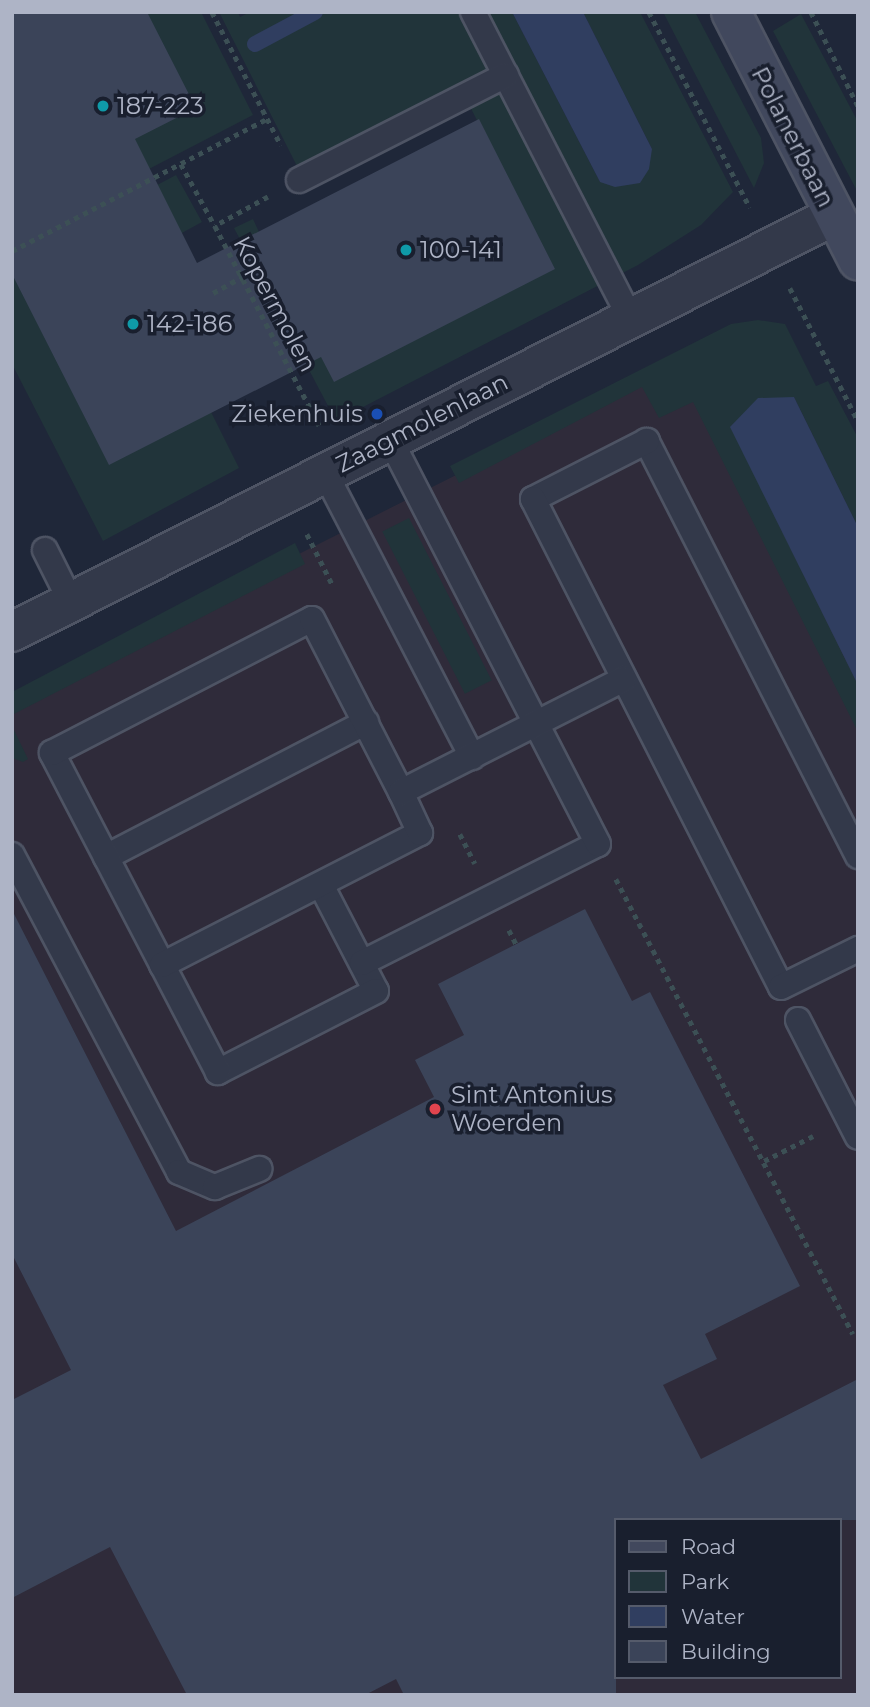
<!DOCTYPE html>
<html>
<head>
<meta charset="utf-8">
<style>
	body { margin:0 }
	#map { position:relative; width:870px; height:1707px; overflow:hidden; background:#1f2739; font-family:Montserrat,sans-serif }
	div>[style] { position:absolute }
	.medical>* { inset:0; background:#2f2b3a }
	.green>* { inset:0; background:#21343a; transform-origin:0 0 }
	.water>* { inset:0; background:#303e60 }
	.stream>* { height:16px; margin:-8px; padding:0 8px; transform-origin:8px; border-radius:8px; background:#303e60 }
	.building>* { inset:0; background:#3b4459 }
	.path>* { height:4.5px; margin-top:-2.25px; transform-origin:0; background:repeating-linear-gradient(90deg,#3c5055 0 5px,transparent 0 10px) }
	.roads { filter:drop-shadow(2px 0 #4e5464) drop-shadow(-2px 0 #4e5464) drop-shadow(0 2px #4e5464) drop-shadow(0 -2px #4e5464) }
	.service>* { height:24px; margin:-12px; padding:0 12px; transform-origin:12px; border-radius:12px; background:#33394a }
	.minor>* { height:38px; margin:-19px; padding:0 19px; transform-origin:19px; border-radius:19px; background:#33394a }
	.secondary>* { height:38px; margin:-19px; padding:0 19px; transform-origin:19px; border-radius:19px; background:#41485d }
	.dots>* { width:19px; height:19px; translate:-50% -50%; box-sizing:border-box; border:4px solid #191f2e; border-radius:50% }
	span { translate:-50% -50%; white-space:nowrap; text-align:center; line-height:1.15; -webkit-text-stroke:7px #191f2e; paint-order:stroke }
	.poi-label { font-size:24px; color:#aeb4c6 }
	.left { translate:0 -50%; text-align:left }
	.right { translate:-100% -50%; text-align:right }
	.street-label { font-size:24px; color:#aeb4c6 }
	.frame { position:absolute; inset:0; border:14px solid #aeb4c6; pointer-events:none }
	.legend { position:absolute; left:614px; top:1518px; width:228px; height:161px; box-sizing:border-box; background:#191f2e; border:2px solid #555b6b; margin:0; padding:9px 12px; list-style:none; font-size:21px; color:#aeb4c6 }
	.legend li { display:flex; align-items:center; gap:14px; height:35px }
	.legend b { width:35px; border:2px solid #555b6b }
</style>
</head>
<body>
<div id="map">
	<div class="medical">
		<div style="clip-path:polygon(evenodd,701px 352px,858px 668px,858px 1695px,12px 1695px,12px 698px,701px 352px,616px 1520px,840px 1520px,840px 1677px,616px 1677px,616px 1520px)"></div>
	</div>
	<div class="green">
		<div style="clip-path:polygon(145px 12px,201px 12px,253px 115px,12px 240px,12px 200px)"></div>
		<div style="clip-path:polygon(219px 12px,238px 12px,240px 17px,250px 12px,512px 12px,600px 182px,652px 149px,583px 12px,640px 12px,733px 192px,701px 225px,638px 265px,336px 421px,234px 228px,253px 219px,259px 232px,553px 269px,461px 89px,300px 172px)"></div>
		<div style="clip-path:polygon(663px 12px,695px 12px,761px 138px,764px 163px,754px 188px)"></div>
		<div style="clip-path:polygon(801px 14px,858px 122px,856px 189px,773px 31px)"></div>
		<div style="clip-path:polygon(176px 175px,202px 222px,180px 234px,211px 412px,239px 468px,103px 541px,12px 364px,12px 262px)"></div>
		<div style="clip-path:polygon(758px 320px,785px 324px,816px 386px,828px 381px,858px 438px,858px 527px,794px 397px,731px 427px,858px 685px,858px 732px,693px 402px,659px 418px,642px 387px,459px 483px,450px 466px,731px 324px)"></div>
		<div style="left:409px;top:518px;width:182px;height:30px;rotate:63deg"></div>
		<div style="clip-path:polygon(295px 543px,305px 564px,12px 715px,12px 692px)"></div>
		<div style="clip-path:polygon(12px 726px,28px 759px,23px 762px,12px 758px)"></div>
	</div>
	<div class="water">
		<div style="clip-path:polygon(512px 12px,583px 12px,652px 149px,649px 169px,640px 183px,615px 187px,600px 182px)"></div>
		<div style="clip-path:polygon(794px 397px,858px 527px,858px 685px,730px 427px,758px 398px)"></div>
	</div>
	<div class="stream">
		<div style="left:255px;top:44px;width:68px;rotate:-28.1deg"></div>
	</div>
	<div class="building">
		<div style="clip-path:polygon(12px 12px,147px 12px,196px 108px,135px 139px,197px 263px,479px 119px,555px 269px,334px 382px,321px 357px,109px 465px,12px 274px)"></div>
		<div style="clip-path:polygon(585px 909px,632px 1001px,650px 992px,800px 1286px,705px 1334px,717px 1359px,663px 1385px,701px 1459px,858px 1379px,858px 1520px,616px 1520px,616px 1695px,404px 1695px,396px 1679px,365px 1695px,187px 1695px,110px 1547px,12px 1598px,12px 1400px,71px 1370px,12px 1254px,12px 910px,176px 1231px,434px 1097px,415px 1060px,464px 1035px,438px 984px)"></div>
	</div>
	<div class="path">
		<div style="left:212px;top:12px;width:150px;rotate:62.6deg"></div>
		<div style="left:649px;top:12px;width:220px;rotate:62.7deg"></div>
		<div style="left:811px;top:12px;width:105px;rotate:63.4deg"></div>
		<div style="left:181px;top:164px;width:71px;rotate:61.3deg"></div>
		<div style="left:268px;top:197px;width:60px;rotate:151.3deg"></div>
		<div style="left:215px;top:226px;width:225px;rotate:62.4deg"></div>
		<div style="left:12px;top:251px;width:287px;rotate:-27.4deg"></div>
		<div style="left:790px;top:288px;width:149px;rotate:62.9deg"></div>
		<div style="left:213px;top:293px;width:33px;rotate:-29deg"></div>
		<div style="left:307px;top:534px;width:58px;rotate:63.4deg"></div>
		<div style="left:460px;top:834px;width:33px;rotate:63deg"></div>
		<div style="left:616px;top:879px;width:513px;rotate:62.49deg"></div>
		<div style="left:509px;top:930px;width:16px;rotate:63deg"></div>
		<div style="left:764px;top:1161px;width:55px;rotate:-27deg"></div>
	</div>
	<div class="roads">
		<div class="service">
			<div style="left:473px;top:12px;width:342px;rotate:62.8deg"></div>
			<div style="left:299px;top:180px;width:232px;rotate:-26.9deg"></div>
			<div style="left:325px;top:473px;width:320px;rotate:62.6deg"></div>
			<div style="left:45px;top:550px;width:58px;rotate:63.4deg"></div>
			<div style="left:12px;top:855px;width:358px;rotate:62.2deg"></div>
			<div style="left:179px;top:1172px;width:39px;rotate:23deg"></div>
			<div style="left:215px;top:1187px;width:48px;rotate:-22.2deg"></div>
			<div style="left:858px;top:856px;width:466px;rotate:-117deg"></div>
			<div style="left:647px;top:441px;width:128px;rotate:153deg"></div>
			<div style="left:533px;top:499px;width:547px;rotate:63.06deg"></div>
			<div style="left:781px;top:987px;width:86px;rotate:-26.3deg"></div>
			<div style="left:106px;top:857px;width:293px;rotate:-27.4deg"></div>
			<div style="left:321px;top:885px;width:119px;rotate:62.6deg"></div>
			<div style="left:376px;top:991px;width:178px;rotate:152.9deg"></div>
			<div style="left:218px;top:1072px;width:360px;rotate:-117.5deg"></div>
			<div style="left:52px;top:753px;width:292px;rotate:-27.3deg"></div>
			<div style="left:312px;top:619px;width:195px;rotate:62.8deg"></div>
			<div style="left:362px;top:963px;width:264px;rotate:-26.8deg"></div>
			<div style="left:598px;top:844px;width:454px;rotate:-117.2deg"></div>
			<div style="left:162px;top:965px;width:290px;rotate:-27.1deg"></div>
			<div style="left:420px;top:833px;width:45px;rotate:-114.9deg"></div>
			<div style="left:401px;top:792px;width:250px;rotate:-26.9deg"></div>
			<div style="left:798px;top:1020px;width:131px;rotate:62.9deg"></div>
		</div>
		<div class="minor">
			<div style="left:12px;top:632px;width:920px;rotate:-26.87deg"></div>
		</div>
		<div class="secondary">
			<div style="left:731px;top:12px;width:279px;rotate:62.9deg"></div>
		</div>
	</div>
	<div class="dots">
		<div style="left:103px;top:106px;background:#0f9aa8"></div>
		<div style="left:406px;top:250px;background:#0f9aa8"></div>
		<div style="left:133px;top:324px;background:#0f9aa8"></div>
		<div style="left:377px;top:414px;background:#1a4fb4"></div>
		<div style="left:435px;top:1109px;background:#e0444e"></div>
	</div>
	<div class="poi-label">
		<span class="left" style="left:117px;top:106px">187-223</span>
		<span class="left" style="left:420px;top:250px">100-141</span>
		<span class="left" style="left:147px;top:324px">142-186</span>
		<span class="right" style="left:363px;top:414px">Ziekenhuis</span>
		<span class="left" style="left:451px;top:1109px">Sint Antonius<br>Woerden</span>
	</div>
	<div class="street-label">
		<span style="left:793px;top:137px;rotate:63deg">Polanerbaan</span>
		<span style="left:275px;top:304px;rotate:62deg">Kopermolen</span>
		<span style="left:422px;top:423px;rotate:-27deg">Zaagmolenlaan</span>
	</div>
	<div class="frame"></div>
	<ul class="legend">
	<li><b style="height:9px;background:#41485d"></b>Road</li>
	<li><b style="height:19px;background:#21343a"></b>Park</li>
	<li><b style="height:19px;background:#303e60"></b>Water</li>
	<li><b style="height:19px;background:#3b4459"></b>Building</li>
	</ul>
</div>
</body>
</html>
